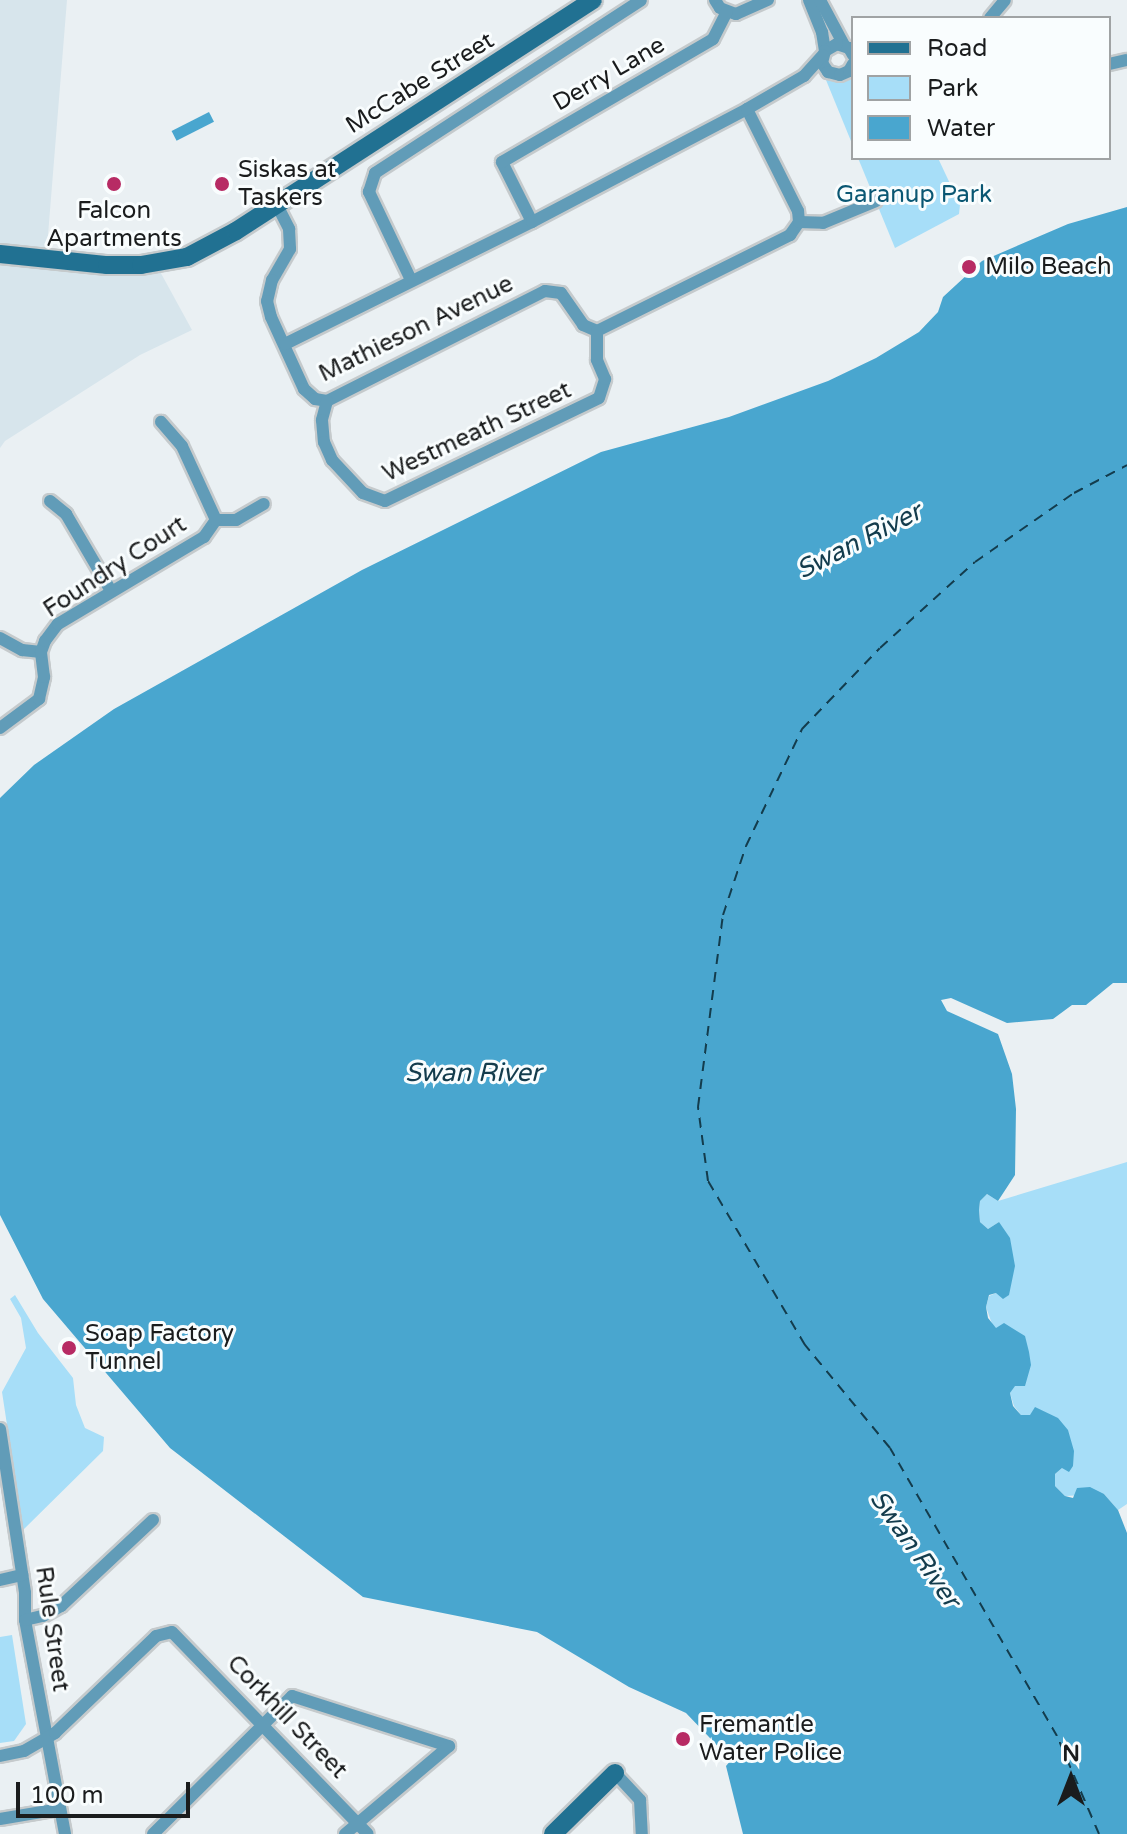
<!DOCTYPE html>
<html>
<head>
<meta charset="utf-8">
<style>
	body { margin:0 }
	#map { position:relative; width:1127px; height:1834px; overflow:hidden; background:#eaf0f3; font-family:"Varela Round",sans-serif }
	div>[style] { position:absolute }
	.built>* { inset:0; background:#d7e5ec }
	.green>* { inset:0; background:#a7def8 }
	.water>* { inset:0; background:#49a6cf; transform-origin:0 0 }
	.ferry>* { height:2px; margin-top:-1px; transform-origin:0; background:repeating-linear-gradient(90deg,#133c4d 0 10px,transparent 0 18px) }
	.roads { filter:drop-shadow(2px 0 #c5cacc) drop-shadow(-2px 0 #c5cacc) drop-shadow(0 2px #c5cacc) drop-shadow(0 -2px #c5cacc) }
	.street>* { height:12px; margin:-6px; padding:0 6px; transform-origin:6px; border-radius:6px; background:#619cb8 }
	.secondary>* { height:18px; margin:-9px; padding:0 9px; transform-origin:9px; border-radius:9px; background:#217192 }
	.dots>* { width:22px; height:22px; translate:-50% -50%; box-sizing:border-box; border:4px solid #f9fdfe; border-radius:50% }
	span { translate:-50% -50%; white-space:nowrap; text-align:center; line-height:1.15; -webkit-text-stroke:6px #f9fdfe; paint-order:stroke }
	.street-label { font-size:24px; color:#1a1c1d }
	.poi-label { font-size:24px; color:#1a1c1d }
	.left { translate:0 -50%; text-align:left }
	.park-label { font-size:24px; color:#0a5773 }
	.water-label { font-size:26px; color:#133c4d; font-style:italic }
	.legend { position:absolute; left:851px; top:16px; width:260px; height:144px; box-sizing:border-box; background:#f9fdfe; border:2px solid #a0a3a4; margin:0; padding:10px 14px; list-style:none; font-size:24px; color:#1a1c1d }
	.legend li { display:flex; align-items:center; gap:16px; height:40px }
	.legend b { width:40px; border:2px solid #a0a3a4 }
	.north { position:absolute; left:1031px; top:1738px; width:80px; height:80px; -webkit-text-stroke:6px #f9fdfe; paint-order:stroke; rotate:0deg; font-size:22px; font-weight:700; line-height:32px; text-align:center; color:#1a1c1d }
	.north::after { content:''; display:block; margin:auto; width:28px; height:36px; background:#1a1c1d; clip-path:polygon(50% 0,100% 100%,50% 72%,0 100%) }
	.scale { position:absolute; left:16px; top:1782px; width:174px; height:36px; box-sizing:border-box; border:4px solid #1a1c1d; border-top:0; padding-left:10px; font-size:24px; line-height:28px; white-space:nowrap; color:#1a1c1d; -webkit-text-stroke:6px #f9fdfe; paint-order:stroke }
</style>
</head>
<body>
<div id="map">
	<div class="built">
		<div style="clip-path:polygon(0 0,67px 0,46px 260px,157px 266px,192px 330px,140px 355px,5px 441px,0 448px)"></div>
	</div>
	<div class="green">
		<div style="clip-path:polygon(853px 79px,853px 146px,826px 80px)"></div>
		<div style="clip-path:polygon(858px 158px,938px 158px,960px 205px,959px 214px,895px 248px)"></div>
		<div style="clip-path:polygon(1127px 1162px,1127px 1504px,1118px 1510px,1104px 1494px,1065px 1496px,1055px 1486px,1055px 1474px,1062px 1468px,1030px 1415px,1021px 1415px,1014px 1406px,1010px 1393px,1014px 1386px,986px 1307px,989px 1296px,996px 1293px,999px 1222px,988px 1229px,980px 1222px,979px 1210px,980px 1201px,987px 1194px,998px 1201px)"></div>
		<div style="clip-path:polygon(15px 1295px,38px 1333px,73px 1378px,76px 1405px,85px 1428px,104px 1437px,103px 1451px,23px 1530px,2px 1392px,26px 1348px,21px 1318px,10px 1299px)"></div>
		<div style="clip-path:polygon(12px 1635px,26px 1724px,14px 1741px,0 1743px,0 1637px)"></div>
	</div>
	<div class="water">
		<div style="left:209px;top:112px;width:11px;height:42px;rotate:63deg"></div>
		<div style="clip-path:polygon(1127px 207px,1127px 983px,1113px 983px,1086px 1005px,1072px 1005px,1053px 1019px,1007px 1023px,951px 998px,941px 1000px,947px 1011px,998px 1034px,1012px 1074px,1016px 1109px,1015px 1175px,998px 1201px,987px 1194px,980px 1201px,979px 1210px,980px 1222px,988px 1229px,999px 1222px,1010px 1238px,1015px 1266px,1009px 1295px,1003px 1299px,996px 1293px,989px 1295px,986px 1307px,988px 1318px,996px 1328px,1004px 1323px,1025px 1336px,1029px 1352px,1031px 1365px,1025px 1386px,1015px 1386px,1010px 1393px,1013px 1406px,1021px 1415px,1030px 1415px,1035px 1407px,1058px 1418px,1068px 1430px,1074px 1451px,1073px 1466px,1069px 1472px,1062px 1468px,1055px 1474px,1055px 1486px,1065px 1496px,1073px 1498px,1077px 1488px,1090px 1487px,1104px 1494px,1118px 1510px,1127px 1533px,1127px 1834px,743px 1834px,726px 1766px,731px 1760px,686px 1713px,629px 1687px,537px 1632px,363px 1597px,170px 1448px,43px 1299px,0 1215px,0 798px,34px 765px,114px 709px,362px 570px,601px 452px,729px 417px,828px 381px,876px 358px,919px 332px,938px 312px,943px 297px,982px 261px,1068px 224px)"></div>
	</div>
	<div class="ferry">
		<div style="left:1099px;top:1834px;width:107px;rotate:-113.2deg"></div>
		<div style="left:1057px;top:1736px;width:333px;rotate:-120.1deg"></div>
		<div style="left:890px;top:1448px;width:134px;rotate:-129.5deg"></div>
		<div style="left:805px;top:1345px;width:191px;rotate:-120.6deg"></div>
		<div style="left:708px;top:1181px;width:75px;rotate:-97.7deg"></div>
		<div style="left:698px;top:1107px;width:194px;rotate:-82.6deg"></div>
		<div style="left:723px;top:915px;width:73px;rotate:-71.6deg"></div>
		<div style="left:746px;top:846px;width:130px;rotate:-64.4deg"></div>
		<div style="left:802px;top:729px;width:112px;rotate:-46.1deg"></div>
		<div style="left:880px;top:648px;width:128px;rotate:-42.2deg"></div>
		<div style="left:975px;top:562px;width:121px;rotate:-34.9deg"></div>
		<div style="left:1074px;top:493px;width:60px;rotate:-27.8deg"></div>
	</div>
	<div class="roads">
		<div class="street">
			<div style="left:715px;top:0;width:9px;rotate:58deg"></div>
			<div style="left:720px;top:8px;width:17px;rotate:21deg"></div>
			<div style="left:736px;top:14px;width:35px;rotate:-24deg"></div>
			<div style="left:809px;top:0;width:35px;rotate:68deg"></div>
			<div style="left:822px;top:32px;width:19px;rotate:81deg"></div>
			<div style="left:820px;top:0;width:51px;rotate:61.9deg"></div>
			<div style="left:990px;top:18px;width:23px;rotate:-50deg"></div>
			<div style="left:853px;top:55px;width:8px;rotate:-120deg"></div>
			<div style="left:849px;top:48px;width:13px;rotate:-162deg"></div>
			<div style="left:837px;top:44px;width:14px;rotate:150deg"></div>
			<div style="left:825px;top:51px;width:12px;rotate:104deg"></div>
			<div style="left:822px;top:63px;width:11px;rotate:56deg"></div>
			<div style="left:828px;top:72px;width:12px;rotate:14deg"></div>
			<div style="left:840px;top:75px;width:10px;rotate:-24deg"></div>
			<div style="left:849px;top:71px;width:8px;rotate:-60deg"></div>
			<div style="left:1109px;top:64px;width:18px;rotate:-13deg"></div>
			<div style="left:277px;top:205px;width:27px;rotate:63deg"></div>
			<div style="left:289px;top:229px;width:20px;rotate:87deg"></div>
			<div style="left:290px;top:249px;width:36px;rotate:120deg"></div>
			<div style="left:272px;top:280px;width:22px;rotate:103deg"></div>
			<div style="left:267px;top:301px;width:16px;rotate:76deg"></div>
			<div style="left:271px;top:317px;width:79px;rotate:65.4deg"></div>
			<div style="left:304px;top:389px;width:15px;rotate:42deg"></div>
			<div style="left:315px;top:399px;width:12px;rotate:9deg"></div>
			<div style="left:327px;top:401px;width:244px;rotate:-26.8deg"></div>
			<div style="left:545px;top:291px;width:16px;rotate:7deg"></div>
			<div style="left:561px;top:293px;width:39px;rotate:55deg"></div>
			<div style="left:583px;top:325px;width:15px;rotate:23deg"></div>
			<div style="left:597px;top:331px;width:216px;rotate:-26.4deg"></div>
			<div style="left:790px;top:235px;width:16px;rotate:-55deg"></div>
			<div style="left:799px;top:222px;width:11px;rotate:-95deg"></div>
			<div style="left:798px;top:211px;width:114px;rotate:-116.6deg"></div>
			<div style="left:532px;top:222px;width:67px;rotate:-116.6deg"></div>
			<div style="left:502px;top:162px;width:244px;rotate:-30.2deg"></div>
			<div style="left:713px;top:39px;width:30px;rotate:-63deg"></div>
			<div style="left:799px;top:222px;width:24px;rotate:2deg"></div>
			<div style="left:823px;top:223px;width:57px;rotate:-22.5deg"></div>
			<div style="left:411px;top:280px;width:98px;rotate:-115.5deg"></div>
			<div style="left:369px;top:192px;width:20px;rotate:-72deg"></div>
			<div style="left:375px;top:173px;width:317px;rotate:-33deg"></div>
			<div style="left:285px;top:344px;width:275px;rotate:-26.3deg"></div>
			<div style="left:532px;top:222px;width:243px;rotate:-27.7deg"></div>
			<div style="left:747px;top:109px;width:66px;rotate:-30.1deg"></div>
			<div style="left:804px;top:76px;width:28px;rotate:-48deg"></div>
			<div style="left:327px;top:401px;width:20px;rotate:105deg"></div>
			<div style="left:322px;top:420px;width:22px;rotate:85deg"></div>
			<div style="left:324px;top:442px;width:20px;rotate:66deg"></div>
			<div style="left:332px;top:460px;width:45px;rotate:46.8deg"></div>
			<div style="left:363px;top:493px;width:23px;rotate:20deg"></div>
			<div style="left:385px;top:501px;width:237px;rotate:-25.7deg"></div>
			<div style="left:599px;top:398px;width:20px;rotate:-72deg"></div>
			<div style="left:605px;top:379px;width:21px;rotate:-113deg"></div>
			<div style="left:597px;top:360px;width:29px;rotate:-90deg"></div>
			<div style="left:50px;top:501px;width:21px;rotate:39deg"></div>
			<div style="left:66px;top:514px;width:89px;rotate:59.7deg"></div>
			<div style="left:216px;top:520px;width:20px"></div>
			<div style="left:236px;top:520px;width:32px;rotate:-30deg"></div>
			<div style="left:0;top:638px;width:25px;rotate:29deg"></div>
			<div style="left:22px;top:650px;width:19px;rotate:6deg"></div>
			<div style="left:0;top:728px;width:49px;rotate:-36.6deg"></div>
			<div style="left:39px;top:699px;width:23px;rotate:-77deg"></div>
			<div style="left:44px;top:677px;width:25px;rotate:-97deg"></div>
			<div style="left:41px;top:652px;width:12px;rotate:-70deg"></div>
			<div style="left:45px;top:641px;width:21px;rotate:-53deg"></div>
			<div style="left:58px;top:624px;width:170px;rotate:-30.8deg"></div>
			<div style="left:204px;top:537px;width:21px;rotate:-55deg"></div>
			<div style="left:216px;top:520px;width:81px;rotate:-114.7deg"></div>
			<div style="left:182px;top:446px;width:32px;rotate:-131deg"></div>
			<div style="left:0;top:1429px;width:166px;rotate:81.3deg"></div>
			<div style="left:25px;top:1593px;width:27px;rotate:90deg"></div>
			<div style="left:25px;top:1620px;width:218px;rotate:79.4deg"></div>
			<div style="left:0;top:1580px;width:23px;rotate:-13deg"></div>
			<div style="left:25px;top:1620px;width:18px;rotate:-13deg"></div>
			<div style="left:43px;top:1616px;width:21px;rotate:-29deg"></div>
			<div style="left:61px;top:1606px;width:126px;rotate:-43.1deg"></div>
			<div style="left:0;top:1756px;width:25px;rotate:-12deg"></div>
			<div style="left:24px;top:1751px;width:36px;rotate:-30deg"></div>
			<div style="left:55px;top:1733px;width:140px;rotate:-43.8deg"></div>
			<div style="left:156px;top:1636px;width:16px;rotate:-14deg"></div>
			<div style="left:172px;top:1632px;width:281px;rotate:45.9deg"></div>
			<div style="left:615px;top:1773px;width:37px;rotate:47deg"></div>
			<div style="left:640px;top:1800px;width:34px;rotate:87deg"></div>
			<div style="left:0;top:1819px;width:61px;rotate:-9.5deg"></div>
			<div style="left:153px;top:1834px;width:196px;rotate:-44.8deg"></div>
			<div style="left:292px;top:1696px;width:165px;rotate:17.7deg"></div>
			<div style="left:345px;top:1834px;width:136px;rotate:-40.2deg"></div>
		</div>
		<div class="secondary">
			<div style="left:0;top:254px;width:108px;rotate:5.9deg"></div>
			<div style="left:107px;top:265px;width:34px"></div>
			<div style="left:141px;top:265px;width:47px;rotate:-9.9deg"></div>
			<div style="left:187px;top:257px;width:55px;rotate:-28deg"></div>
			<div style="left:236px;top:231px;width:425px;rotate:-32.9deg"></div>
			<div style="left:553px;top:1834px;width:87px;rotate:-44.5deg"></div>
		</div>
	</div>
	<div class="dots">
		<div style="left:114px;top:184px;background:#b72b64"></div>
		<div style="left:222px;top:184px;background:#b72b64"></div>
		<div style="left:969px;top:267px;background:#b72b64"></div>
		<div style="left:69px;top:1348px;background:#b72b64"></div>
		<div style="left:683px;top:1739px;background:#b72b64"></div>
	</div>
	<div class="street-label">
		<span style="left:609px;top:74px;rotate:-30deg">Derry Lane</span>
		<span style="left:420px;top:83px;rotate:-32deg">McCabe Street</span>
		<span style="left:416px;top:329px;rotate:-26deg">Mathieson Avenue</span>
		<span style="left:477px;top:432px;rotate:-25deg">Westmeath Street</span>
		<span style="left:115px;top:567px;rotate:-33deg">Foundry Court</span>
		<span style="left:52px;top:1629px;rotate:82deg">Rule Street</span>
		<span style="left:287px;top:1717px;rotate:46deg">Corkhill Street</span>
	</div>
	<div class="poi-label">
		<span class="left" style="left:238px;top:184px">Siskas at<br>Taskers</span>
		<span style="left:114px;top:225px">Falcon<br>Apartments</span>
		<span class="left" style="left:985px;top:267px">Milo Beach</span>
		<span class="left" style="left:85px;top:1348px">Soap Factory<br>Tunnel</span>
		<span class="left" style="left:699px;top:1739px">Fremantle<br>Water Police</span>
	</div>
	<div class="park-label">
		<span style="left:914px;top:195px">Garanup Park</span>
	</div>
	<div class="water-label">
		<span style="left:859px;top:541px;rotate:-27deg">Swan River</span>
		<span style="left:473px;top:1073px">Swan River</span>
		<span style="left:915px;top:1549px;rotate:55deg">Swan River</span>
	</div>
	<ul class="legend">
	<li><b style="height:10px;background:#217192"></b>Road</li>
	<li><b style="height:22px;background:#a7def8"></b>Park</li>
	<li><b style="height:22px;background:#49a6cf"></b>Water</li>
	</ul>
	<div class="north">N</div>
	<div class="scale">100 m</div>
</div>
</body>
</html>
